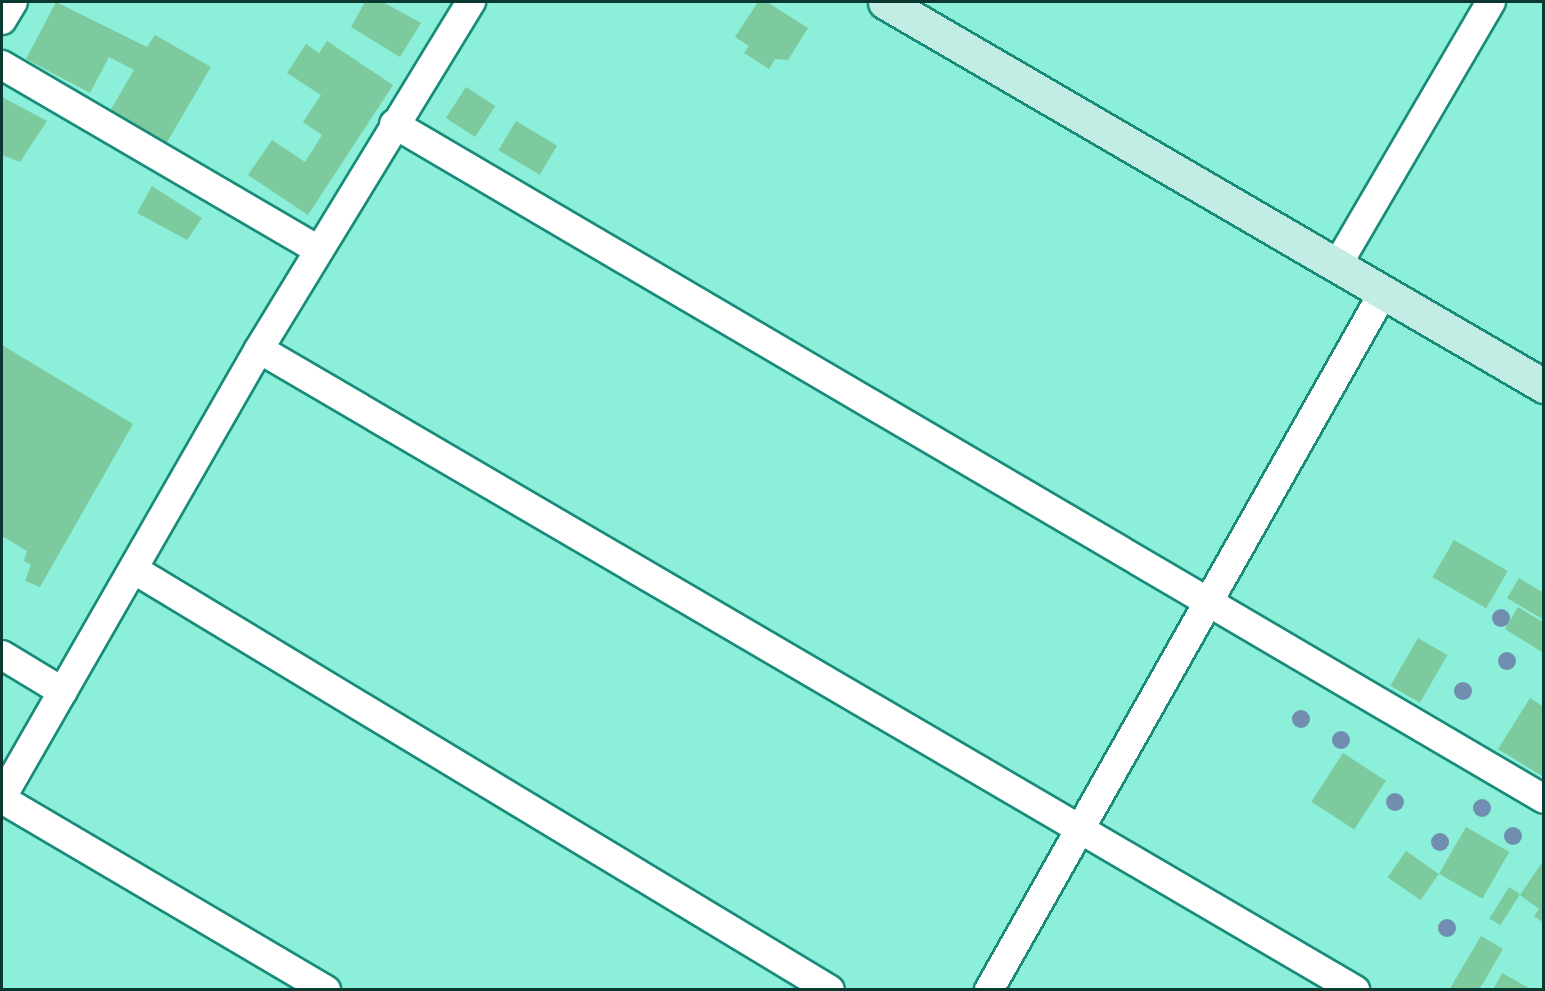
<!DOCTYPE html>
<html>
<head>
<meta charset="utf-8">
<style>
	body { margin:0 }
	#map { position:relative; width:1545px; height:991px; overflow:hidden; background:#8befd9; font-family:"Work Sans",sans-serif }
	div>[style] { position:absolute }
	.building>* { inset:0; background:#7cca9d; transform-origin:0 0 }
	.roads { filter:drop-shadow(2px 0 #188c79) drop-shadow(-2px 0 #188c79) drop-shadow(0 2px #188c79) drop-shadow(0 -2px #188c79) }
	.street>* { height:28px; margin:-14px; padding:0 14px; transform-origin:14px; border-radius:14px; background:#fff }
	.secondary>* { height:33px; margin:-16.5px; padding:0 16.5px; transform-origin:16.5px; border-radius:16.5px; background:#c1ede5 }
	.trees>* { width:18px; height:18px; margin:-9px; border-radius:50%; background:#718eb0 }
	span { translate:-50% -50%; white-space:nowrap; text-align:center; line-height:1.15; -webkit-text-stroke:6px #f4fdfa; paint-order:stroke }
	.frame { position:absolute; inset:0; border:3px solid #0b3830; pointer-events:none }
</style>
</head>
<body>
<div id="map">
	<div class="building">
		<div style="clip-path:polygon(56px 2px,147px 47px,155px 35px,211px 67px,163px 149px,107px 116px,134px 70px,109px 57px,90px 93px,26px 59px)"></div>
		<div style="clip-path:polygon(365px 2px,383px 2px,421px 23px,400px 57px,351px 27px)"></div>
		<div style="clip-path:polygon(758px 2px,767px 2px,808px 28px,788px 60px,775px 59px,769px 69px,744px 53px,749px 46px,735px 37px)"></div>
		<div style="clip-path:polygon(327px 41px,393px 85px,308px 215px,248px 175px,272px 140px,305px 162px,322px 135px,303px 122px,321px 95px,287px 73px,306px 44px,319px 53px)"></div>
		<div style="left:466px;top:87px;width:35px;height:37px;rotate:33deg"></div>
		<div style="clip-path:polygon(2px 97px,47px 121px,20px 162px,2px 155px)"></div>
		<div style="left:516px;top:121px;width:48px;height:34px;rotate:31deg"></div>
		<div style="clip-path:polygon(152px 186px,202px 218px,187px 240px,137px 213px)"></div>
		<div style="clip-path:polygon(2px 345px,133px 424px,40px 587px,25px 581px,31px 565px,24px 561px,27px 551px,2px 536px)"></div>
		<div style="left:1454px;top:540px;width:62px;height:43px;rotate:30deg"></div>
		<div style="clip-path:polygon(1519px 578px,1544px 593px,1544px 620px,1507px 598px)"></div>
		<div style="clip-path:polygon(1518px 607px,1544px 623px,1542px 652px,1505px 629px)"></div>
		<div style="left:1418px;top:638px;width:34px;height:55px;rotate:30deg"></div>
		<div style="clip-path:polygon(1530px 698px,1544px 707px,1542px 776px,1498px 749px)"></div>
		<div style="left:1343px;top:753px;width:51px;height:58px;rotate:33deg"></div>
		<div style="left:1466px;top:827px;width:50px;height:54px;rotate:30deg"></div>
		<div style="left:1406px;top:851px;width:40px;height:32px;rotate:35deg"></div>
		<div style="clip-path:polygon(1541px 864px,1544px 866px,1544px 923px,1534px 916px,1539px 909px,1520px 895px)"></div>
		<div style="left:1509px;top:887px;width:13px;height:37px;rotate:32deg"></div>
		<div style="clip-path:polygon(1481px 936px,1503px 949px,1479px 990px,1449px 990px)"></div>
		<div style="clip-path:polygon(1502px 973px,1532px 990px,1493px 990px)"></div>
	</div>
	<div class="roads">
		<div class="street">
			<div style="left:2px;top:20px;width:21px;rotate:-59deg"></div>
			<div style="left:2px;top:65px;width:366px;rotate:30.3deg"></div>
			<div style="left:394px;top:124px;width:1333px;rotate:30.41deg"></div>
			<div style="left:1336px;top:267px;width:307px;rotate:-59.7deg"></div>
			<div style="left:259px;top:349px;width:1270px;rotate:30.32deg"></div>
			<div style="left:133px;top:569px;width:814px;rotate:31.13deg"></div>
			<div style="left:2px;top:655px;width:71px;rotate:31.2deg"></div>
			<div style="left:2px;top:797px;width:516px;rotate:-60.16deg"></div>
			<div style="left:259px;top:349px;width:407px;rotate:-58.6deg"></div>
			<div style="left:2px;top:799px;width:376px;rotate:30.5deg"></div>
			<div style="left:989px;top:990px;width:801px;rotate:-60.52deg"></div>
		</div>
		<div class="secondary">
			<div style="left:885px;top:2px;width:763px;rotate:30.23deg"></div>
		</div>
	</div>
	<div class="trees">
		<div style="left:1501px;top:618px"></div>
		<div style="left:1507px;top:661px"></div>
		<div style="left:1463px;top:691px"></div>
		<div style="left:1301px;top:719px"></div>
		<div style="left:1341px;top:740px"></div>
		<div style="left:1395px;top:802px"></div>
		<div style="left:1482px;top:808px"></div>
		<div style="left:1513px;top:836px"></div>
		<div style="left:1440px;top:842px"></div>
		<div style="left:1447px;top:928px"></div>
	</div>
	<div class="frame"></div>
</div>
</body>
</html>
